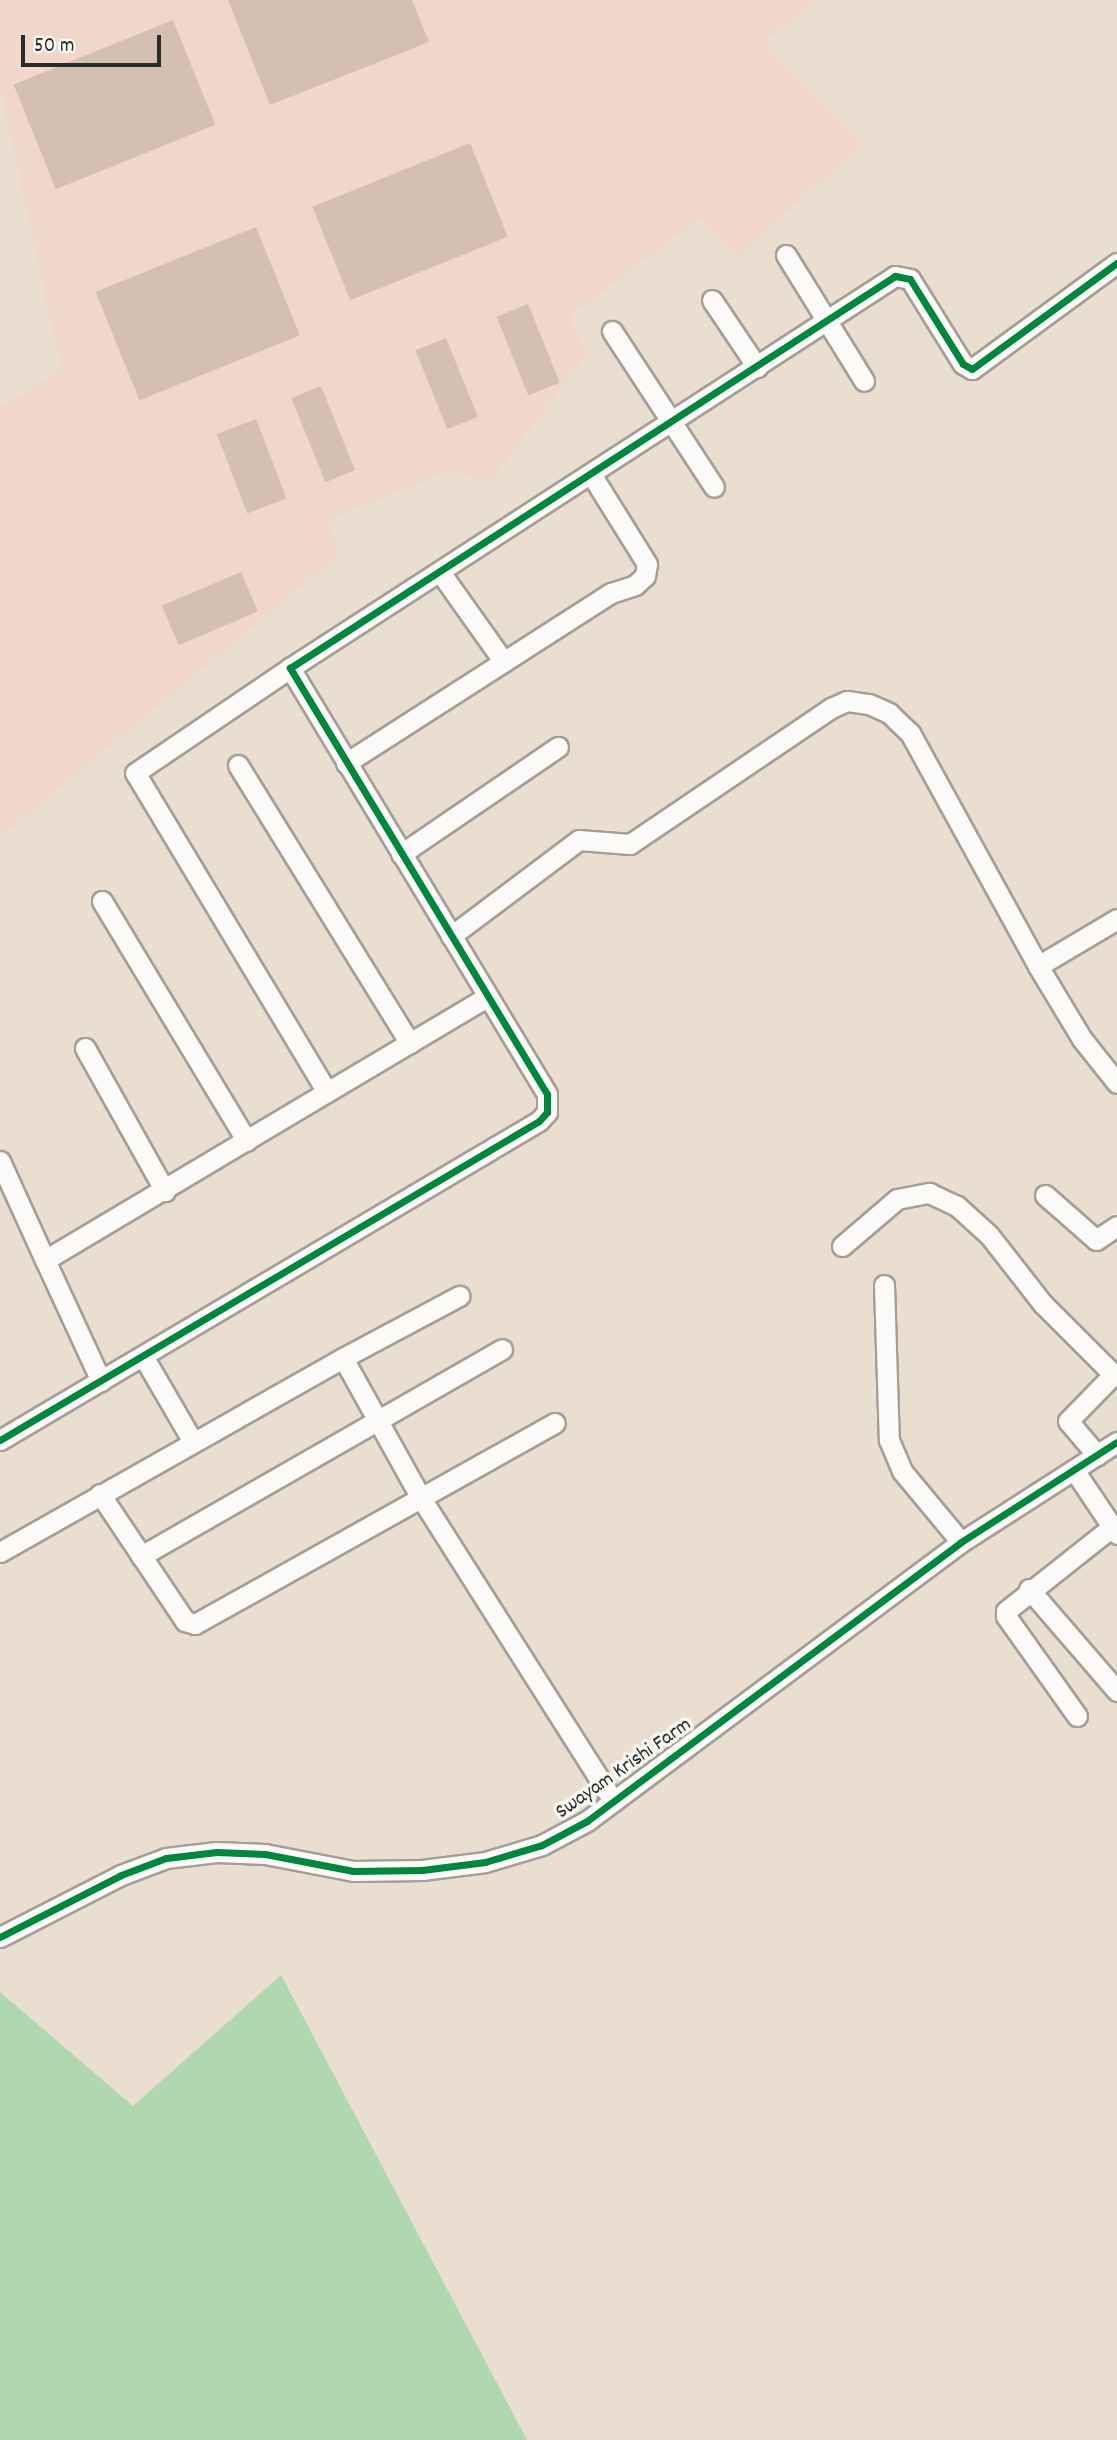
<!DOCTYPE html>
<html>
<head>
<meta charset="utf-8">
<style>
	body { margin:0 }
	#map { position:relative; width:1117px; height:2440px; overflow:hidden; background:#e9decf; font-family:Dekko,sans-serif }
	div>[style] { position:absolute }
	.built>* { inset:0; background:#f1d6cc }
	.green>* { inset:0; background:#b0d8af }
	.building>* { inset:0; background:#d4c0b2; transform-origin:0 0 }
	.roads { filter:drop-shadow(2px 0 #a49e95) drop-shadow(-2px 0 #a49e95) drop-shadow(0 2px #a49e95) drop-shadow(0 -2px #a49e95) }
	.minor>* { height:19px; margin:-9.5px; padding:0 9.5px; transform-origin:9.5px; border-radius:9.5px; background:#fcfaf8 }
	.cycleway>* { height:7px; margin:-3.5px; padding:0 3.5px; transform-origin:3.5px; border-radius:3.5px; background:#00873e }
	span { translate:-50% -50%; white-space:nowrap; text-align:center; line-height:1.15; -webkit-text-stroke:7px #f6f6f2; paint-order:stroke }
	.street-label { font-size:21px; color:#2b2b2b }
	.scale { position:absolute; left:21px; top:35px; width:140px; height:32px; box-sizing:border-box; border:4px solid #2b2b2b; border-top:0; padding-left:9px; font-size:21px; line-height:24px; white-space:nowrap; color:#2b2b2b; -webkit-text-stroke:5px #f6f6f2; paint-order:stroke }
</style>
</head>
<body>
<div id="map">
	<div class="built">
		<div style="clip-path:polygon(0 0,815px 0,764px 43px,864px 143px,736px 258px,699px 219px,569px 317px,588px 353px,490px 483px,451px 471px,328px 520px,339px 555px,0 838px,0 408px,61px 368px,0 89px)"></div>
	</div>
	<div class="green">
		<div style="clip-path:polygon(281px 1975px,527px 2440px,0 2440px,0 1992px,133px 2106px)"></div>
	</div>
	<div class="building">
		<div style="clip-path:polygon(228px 0,412px 0,429px 42px,270px 105px)"></div>
		<div style="left:173px;top:20px;width:113px;height:172px;rotate:68deg"></div>
		<div style="left:470px;top:143px;width:101px;height:170px;rotate:68deg"></div>
		<div style="left:256px;top:227px;width:117px;height:173px;rotate:68deg"></div>
		<div style="left:528px;top:304px;width:85px;height:34px;rotate:68deg"></div>
		<div style="left:446px;top:338px;width:85px;height:33px;rotate:68deg"></div>
		<div style="left:321px;top:386px;width:91px;height:32px;rotate:68deg"></div>
		<div style="left:256px;top:419px;width:85px;height:42px;rotate:69deg"></div>
		<div style="left:241px;top:572px;width:43px;height:86px;rotate:67deg"></div>
	</div>
	<div class="roads">
		<div class="minor">
			<div style="left:786px;top:255px;width:148px;rotate:58.2deg"></div>
			<div style="left:712px;top:300px;width:81px;rotate:56.1deg"></div>
			<div style="left:612px;top:331px;width:186px;rotate:56.8deg"></div>
			<div style="left:440px;top:572px;width:110px;rotate:54.6deg"></div>
			<div style="left:346px;top:763px;width:315px;rotate:-32.7deg"></div>
			<div style="left:611px;top:593px;width:25px;rotate:-18deg"></div>
			<div style="left:635px;top:585px;width:13px;rotate:-42deg"></div>
			<div style="left:645px;top:576px;width:12px;rotate:-81deg"></div>
			<div style="left:647px;top:564px;width:106px;rotate:-121.9deg"></div>
			<div style="left:238px;top:765px;width:327px;rotate:58.3deg"></div>
			<div style="left:401px;top:854px;width:190px;rotate:-34.3deg"></div>
			<div style="left:102px;top:901px;width:280px;rotate:58.9deg"></div>
			<div style="left:451px;top:936px;width:160px;rotate:-36.9deg"></div>
			<div style="left:579px;top:840px;width:51px;rotate:4.5deg"></div>
			<div style="left:630px;top:844px;width:243px;rotate:-34.1deg"></div>
			<div style="left:831px;top:708px;width:17px;rotate:-24deg"></div>
			<div style="left:847px;top:701px;width:22px;rotate:8deg"></div>
			<div style="left:869px;top:704px;width:22px;rotate:24deg"></div>
			<div style="left:889px;top:713px;width:29px;rotate:44deg"></div>
			<div style="left:910px;top:733px;width:266px;rotate:61.2deg"></div>
			<div style="left:1038px;top:966px;width:85px;rotate:58.9deg"></div>
			<div style="left:1082px;top:1039px;width:56px;rotate:51.5deg"></div>
			<div style="left:1038px;top:966px;width:92px;rotate:-30.7deg"></div>
			<div style="left:85px;top:1048px;width:164px;rotate:60.8deg"></div>
			<div style="left:327px;top:1092px;width:186px;rotate:-30.7deg"></div>
			<div style="left:0;top:1161px;width:109px;rotate:65.6deg"></div>
			<div style="left:1045px;top:1195px;width:68px;rotate:41.4deg"></div>
			<div style="left:1096px;top:1240px;width:25px;rotate:-34deg"></div>
			<div style="left:842px;top:1246px;width:72px;rotate:-40.5deg"></div>
			<div style="left:897px;top:1199px;width:33px;rotate:-11deg"></div>
			<div style="left:929px;top:1193px;width:31px;rotate:25deg"></div>
			<div style="left:957px;top:1206px;width:43px;rotate:42.2deg"></div>
			<div style="left:989px;top:1235px;width:88px;rotate:52deg"></div>
			<div style="left:1043px;top:1304px;width:93px;rotate:45deg"></div>
			<div style="left:1109px;top:1370px;width:8px;rotate:83deg"></div>
			<div style="left:1110px;top:1378px;width:60px;rotate:134.3deg"></div>
			<div style="left:1068px;top:1421px;width:45px;rotate:49.5deg"></div>
			<div style="left:884px;top:1285px;width:155px;rotate:88.2deg"></div>
			<div style="left:889px;top:1440px;width:34px;rotate:67deg"></div>
			<div style="left:902px;top:1471px;width:92px;rotate:50.3deg"></div>
			<div style="left:143px;top:1356px;width:99px;rotate:59.8deg"></div>
			<div style="left:343px;top:1358px;width:132px;rotate:-28.1deg"></div>
			<div style="left:101px;top:1381px;width:133px;rotate:-114.8deg"></div>
			<div style="left:45px;top:1260px;width:328px;rotate:-30.8deg"></div>
			<div style="left:327px;top:1092px;width:372px;rotate:-121deg"></div>
			<div style="left:135px;top:773px;width:187px;rotate:-34.1deg"></div>
			<div style="left:0;top:1440px;width:626px;rotate:-30.62deg"></div>
			<div style="left:539px;top:1121px;width:12px;rotate:-48deg"></div>
			<div style="left:547px;top:1112px;width:18px;rotate:-90deg"></div>
			<div style="left:547px;top:1094px;width:498px;rotate:-121.1deg"></div>
			<div style="left:290px;top:668px;width:721px;rotate:-32.94deg"></div>
			<div style="left:895px;top:276px;width:15px;rotate:11deg"></div>
			<div style="left:910px;top:279px;width:100px;rotate:58.1deg"></div>
			<div style="left:963px;top:364px;width:10px;rotate:29deg"></div>
			<div style="left:972px;top:369px;width:180px;rotate:-36.2deg"></div>
			<div style="left:1074px;top:1470px;width:77px;rotate:56.1deg"></div>
			<div style="left:100px;top:1494px;width:153px;rotate:56.2deg"></div>
			<div style="left:185px;top:1621px;width:10px;rotate:17deg"></div>
			<div style="left:195px;top:1624px;width:412px;rotate:-29.2deg"></div>
			<div style="left:0;top:1552px;width:394px;rotate:-29.5deg"></div>
			<div style="left:343px;top:1358px;width:160px;rotate:60.9deg"></div>
			<div style="left:421px;top:1498px;width:359px;rotate:57.6deg"></div>
			<div style="left:141px;top:1556px;width:416px;rotate:-29.8deg"></div>
			<div style="left:1029px;top:1589px;width:135px;rotate:49.2deg"></div>
			<div style="left:1077px;top:1716px;width:123px;rotate:-125.4deg"></div>
			<div style="left:1006px;top:1616px;width:5px;rotate:-90deg"></div>
			<div style="left:1006px;top:1611px;width:135px;rotate:-38.4deg"></div>
			<div style="left:0;top:1937px;width:136px;rotate:-27.1deg"></div>
			<div style="left:121px;top:1875px;width:48px;rotate:-20.7deg"></div>
			<div style="left:166px;top:1858px;width:51px;rotate:-6.7deg"></div>
			<div style="left:217px;top:1852px;width:48px;rotate:2.4deg"></div>
			<div style="left:265px;top:1854px;width:90px;rotate:10.9deg"></div>
			<div style="left:353px;top:1871px;width:69px;rotate:-0.8deg"></div>
			<div style="left:422px;top:1870px;width:64px;rotate:-7.2deg"></div>
			<div style="left:485px;top:1862px;width:59px;rotate:-16.6deg"></div>
			<div style="left:542px;top:1845px;width:51px;rotate:-28.1deg"></div>
			<div style="left:587px;top:1821px;width:467px;rotate:-36.7deg"></div>
			<div style="left:961px;top:1542px;width:185px;rotate:-32.7deg"></div>
		</div>
	</div>
	<div class="cycleway">
		<div style="left:0;top:1440px;width:626px;rotate:-30.62deg"></div>
		<div style="left:539px;top:1121px;width:12px;rotate:-48deg"></div>
		<div style="left:547px;top:1112px;width:18px;rotate:-90deg"></div>
		<div style="left:547px;top:1094px;width:498px;rotate:-121.1deg"></div>
		<div style="left:290px;top:668px;width:721px;rotate:-32.94deg"></div>
		<div style="left:895px;top:276px;width:15px;rotate:11deg"></div>
		<div style="left:910px;top:279px;width:100px;rotate:58.1deg"></div>
		<div style="left:963px;top:364px;width:10px;rotate:29deg"></div>
		<div style="left:972px;top:369px;width:180px;rotate:-36.2deg"></div>
		<div style="left:0;top:1937px;width:136px;rotate:-27.1deg"></div>
		<div style="left:121px;top:1875px;width:48px;rotate:-20.7deg"></div>
		<div style="left:166px;top:1858px;width:51px;rotate:-6.7deg"></div>
		<div style="left:217px;top:1852px;width:48px;rotate:2.4deg"></div>
		<div style="left:265px;top:1854px;width:90px;rotate:10.9deg"></div>
		<div style="left:353px;top:1871px;width:69px;rotate:-0.8deg"></div>
		<div style="left:422px;top:1870px;width:64px;rotate:-7.2deg"></div>
		<div style="left:485px;top:1862px;width:59px;rotate:-16.6deg"></div>
		<div style="left:542px;top:1845px;width:51px;rotate:-28.1deg"></div>
		<div style="left:587px;top:1821px;width:467px;rotate:-36.7deg"></div>
		<div style="left:961px;top:1542px;width:185px;rotate:-32.7deg"></div>
	</div>
	<div class="street-label">
		<span style="left:624px;top:1769px;rotate:-35deg">Swayam Krishi Farm</span>
	</div>
	<div class="scale">50 m</div>
</div>
</body>
</html>
